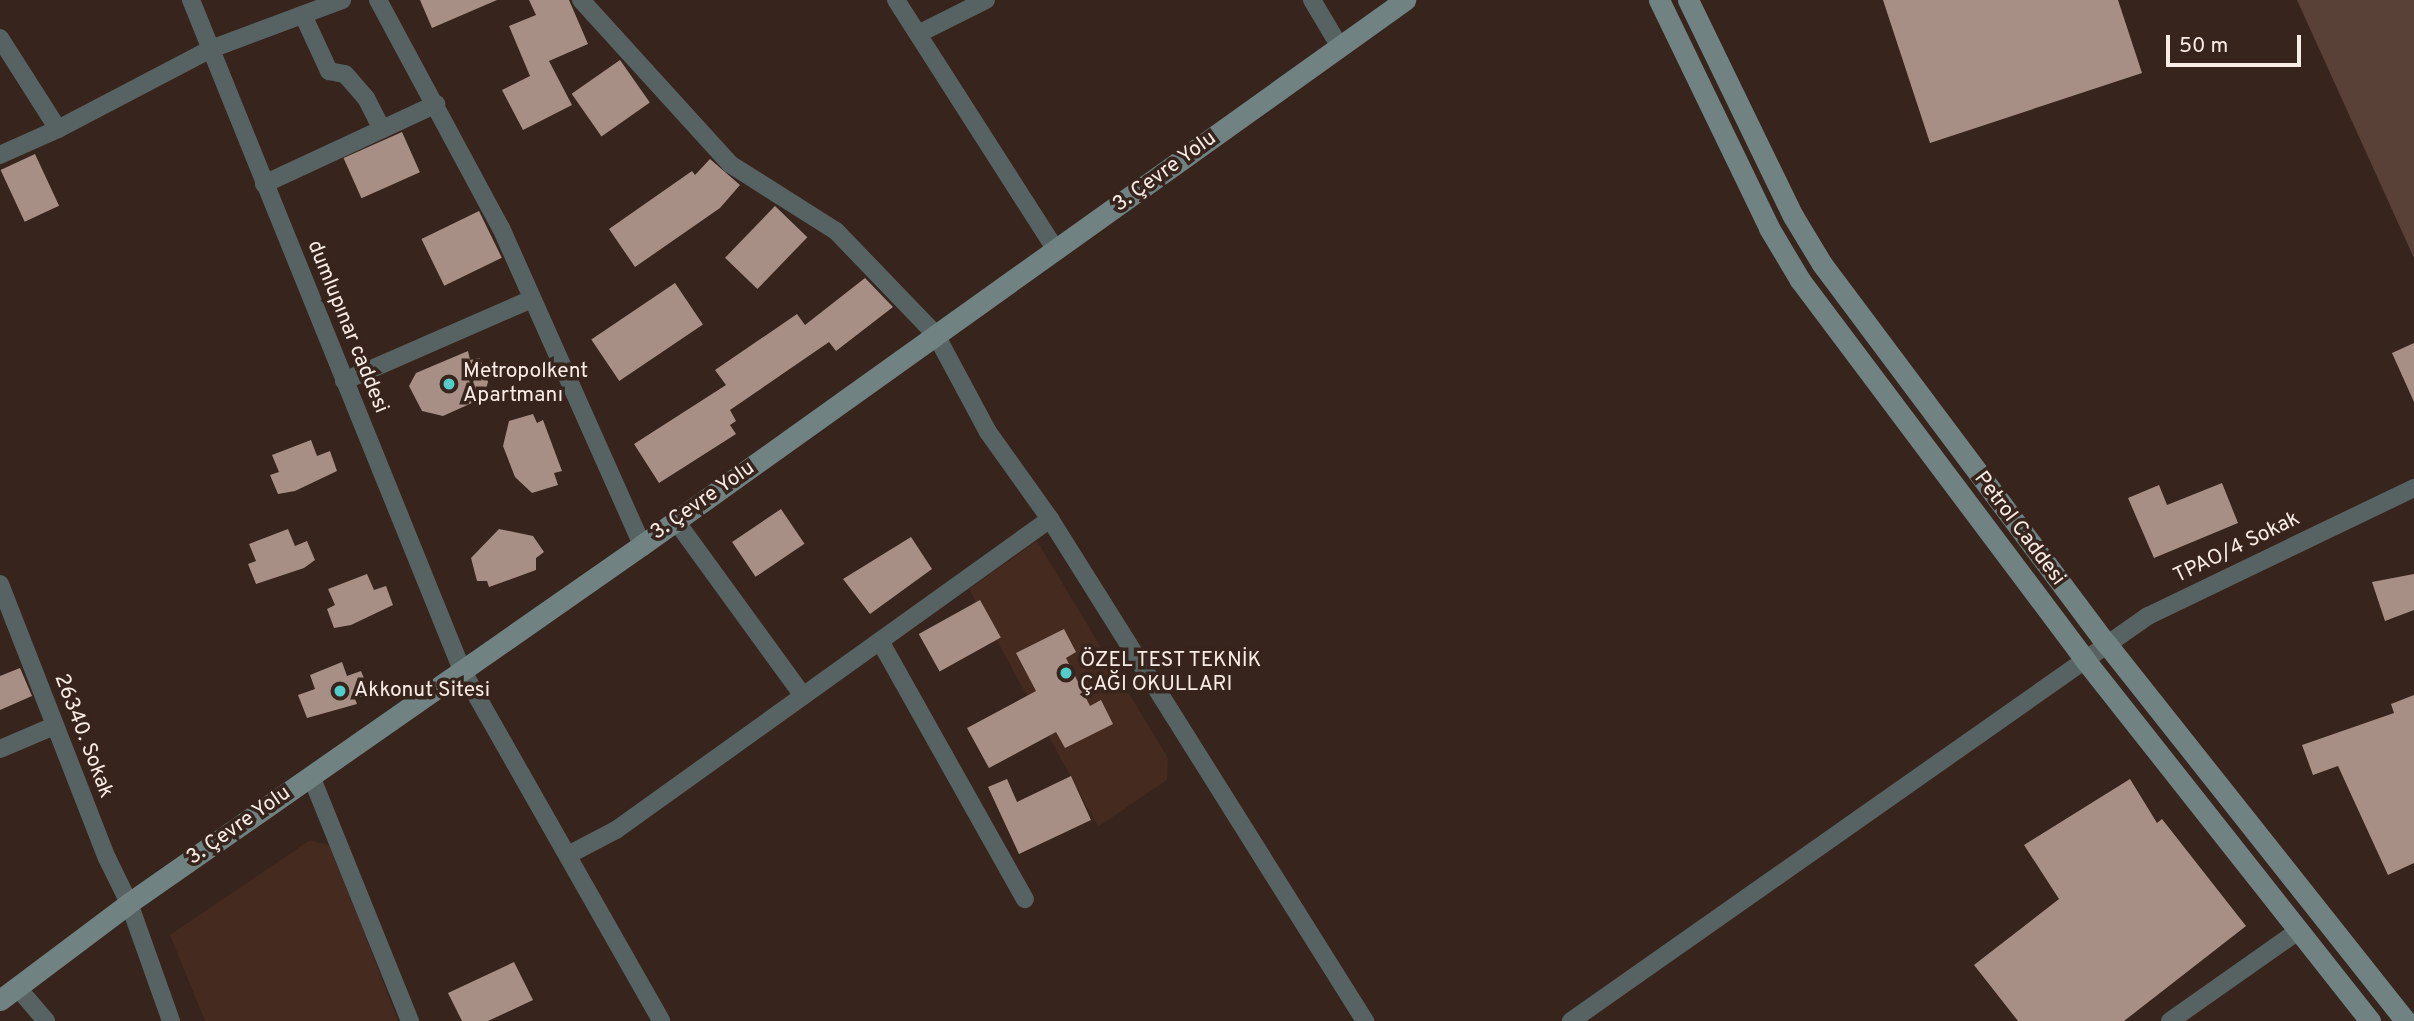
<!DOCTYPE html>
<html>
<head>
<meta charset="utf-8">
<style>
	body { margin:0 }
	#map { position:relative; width:2414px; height:1021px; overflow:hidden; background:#37241c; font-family:Overpass,sans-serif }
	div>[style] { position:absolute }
	.built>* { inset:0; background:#452a20 }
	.green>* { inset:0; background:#5a4138 }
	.building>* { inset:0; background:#a88f85; transform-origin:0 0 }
	.street>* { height:18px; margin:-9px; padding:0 9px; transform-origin:9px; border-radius:9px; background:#576362 }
	.secondary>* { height:21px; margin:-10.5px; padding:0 10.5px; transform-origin:10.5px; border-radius:10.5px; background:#708382 }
	.dots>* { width:19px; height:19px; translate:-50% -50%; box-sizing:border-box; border:4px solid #37241c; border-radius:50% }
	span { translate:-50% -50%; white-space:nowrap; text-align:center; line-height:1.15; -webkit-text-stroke:7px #37241c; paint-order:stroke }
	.street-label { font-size:21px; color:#f9ece6 }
	.poi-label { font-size:21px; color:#f9ece6 }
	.left { translate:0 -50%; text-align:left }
	.scale { position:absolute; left:2166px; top:35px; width:135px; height:32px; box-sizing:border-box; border:4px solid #f9ece6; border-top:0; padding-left:9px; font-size:21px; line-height:24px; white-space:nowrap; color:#f9ece6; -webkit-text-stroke:5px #37241c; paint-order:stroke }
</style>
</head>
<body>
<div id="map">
	<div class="built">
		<div style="clip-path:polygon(1037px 541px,1168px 758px,1167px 780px,1098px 827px,969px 589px)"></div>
		<div style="clip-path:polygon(310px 840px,331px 846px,398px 1021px,205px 1021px,170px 935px)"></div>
	</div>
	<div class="green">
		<div style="clip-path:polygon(2297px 0,2414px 0,2414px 258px)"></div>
	</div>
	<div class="building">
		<div style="clip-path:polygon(420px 0,497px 0,432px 28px)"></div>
		<div style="clip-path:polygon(529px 0,569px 0,588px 44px,549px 61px,572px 105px,523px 130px,502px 90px,530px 76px,509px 26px,536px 15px)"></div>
		<div style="clip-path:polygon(1883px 0,2118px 0,2142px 73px,1930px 143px)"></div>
		<div style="left:620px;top:60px;width:52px;height:59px;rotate:55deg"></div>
		<div style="left:402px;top:132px;width:44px;height:64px;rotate:66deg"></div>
		<div style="left:35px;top:154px;width:57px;height:38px;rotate:65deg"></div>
		<div style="clip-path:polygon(710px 159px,740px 185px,720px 208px,635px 267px,609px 229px,692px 171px,695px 175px)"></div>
		<div style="left:775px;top:206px;width:45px;height:72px;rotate:44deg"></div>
		<div style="left:479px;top:211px;width:52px;height:64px;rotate:64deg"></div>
		<div style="clip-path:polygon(865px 278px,893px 307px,836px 351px,829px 342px,730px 410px,736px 421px,730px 425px,736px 434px,659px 483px,634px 444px,726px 385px,715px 370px,797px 314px,805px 325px)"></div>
		<div style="left:675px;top:283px;width:50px;height:101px;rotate:56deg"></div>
		<div style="clip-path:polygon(2414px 343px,2414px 402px,2392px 353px)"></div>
		<div style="clip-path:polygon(468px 351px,470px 360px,480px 358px,488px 382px,483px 398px,443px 416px,422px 411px,409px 386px,416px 373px)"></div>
		<div style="clip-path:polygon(533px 414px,537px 423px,543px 420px,562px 471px,554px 473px,558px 485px,532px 493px,515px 477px,503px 446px,509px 421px)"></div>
		<div style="clip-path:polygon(311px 440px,317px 456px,330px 451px,337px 471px,295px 491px,278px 494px,270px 475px,279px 472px,272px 455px)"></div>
		<div style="clip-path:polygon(2222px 483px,2238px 523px,2154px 558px,2128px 498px,2159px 485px,2167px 505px)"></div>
		<div style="left:781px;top:509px;width:42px;height:59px;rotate:56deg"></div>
		<div style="clip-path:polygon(288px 529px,295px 546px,307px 541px,315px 560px,304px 568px,256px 584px,248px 564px,256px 561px,249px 544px)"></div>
		<div style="clip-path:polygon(499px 529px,533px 536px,544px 552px,536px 558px,536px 570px,489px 587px,487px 581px,477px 581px,471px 558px)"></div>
		<div style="clip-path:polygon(911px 537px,932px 569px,870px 614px,843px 579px)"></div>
		<div style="clip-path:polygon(367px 574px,374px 590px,386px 586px,393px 605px,351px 625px,334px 628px,327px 609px,335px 605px,328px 589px)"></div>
		<div style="clip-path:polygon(2414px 574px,2414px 610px,2385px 621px,2372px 582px)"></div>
		<div style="left:980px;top:600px;width:43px;height:70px;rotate:61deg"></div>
		<div style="clip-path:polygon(1064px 629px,1076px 652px,1066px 658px,1090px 706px,1101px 700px,1113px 724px,1065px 748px,1056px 732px,989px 768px,967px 728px,1036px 691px,1016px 653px)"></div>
		<div style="clip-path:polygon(342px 662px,347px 676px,361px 671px,370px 693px,355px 699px,357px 704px,307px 718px,298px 695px,315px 689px,310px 675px)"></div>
		<div style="clip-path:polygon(20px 668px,32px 696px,0 710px,0 676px)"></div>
		<div style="clip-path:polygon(2414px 695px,2414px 863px,2388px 875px,2338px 766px,2313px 775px,2302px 745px,2394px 713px,2391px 704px)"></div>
		<div style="clip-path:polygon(1071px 776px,1091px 820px,1019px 854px,988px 787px,1007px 779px,1017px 802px)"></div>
		<div style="clip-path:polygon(2130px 779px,2157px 823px,2162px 819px,2246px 926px,2124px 1021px,2018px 1021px,1974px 965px,2059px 899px,2024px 845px)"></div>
		<div style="clip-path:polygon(514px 962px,533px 1000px,488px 1021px,462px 1021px,448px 993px)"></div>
	</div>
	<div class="street">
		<div style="left:191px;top:0;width:723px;rotate:67.98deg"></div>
		<div style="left:462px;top:670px;width:403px;rotate:60.4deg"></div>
		<div style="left:378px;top:0;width:259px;rotate:61.7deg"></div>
		<div style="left:501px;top:228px;width:347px;rotate:66deg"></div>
		<div style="left:581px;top:0;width:222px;rotate:47.7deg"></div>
		<div style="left:730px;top:164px;width:125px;rotate:32.3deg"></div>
		<div style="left:836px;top:231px;width:144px;rotate:46.1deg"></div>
		<div style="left:936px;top:335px;width:110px;rotate:61.8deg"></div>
		<div style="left:988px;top:432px;width:107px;rotate:54.5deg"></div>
		<div style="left:1050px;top:519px;width:593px;rotate:57.89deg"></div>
		<div style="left:896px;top:0;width:297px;rotate:57.4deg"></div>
		<div style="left:1312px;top:0;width:55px;rotate:59.2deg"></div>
		<div style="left:303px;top:15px;width:62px;rotate:65.1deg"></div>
		<div style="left:329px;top:71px;width:16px;rotate:11deg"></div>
		<div style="left:345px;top:74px;width:32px;rotate:49deg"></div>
		<div style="left:366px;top:98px;width:35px;rotate:63deg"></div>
		<div style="left:918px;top:34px;width:76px;rotate:-26.6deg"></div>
		<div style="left:0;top:38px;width:108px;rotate:57.5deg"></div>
		<div style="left:58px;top:129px;width:64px;rotate:155.9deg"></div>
		<div style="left:58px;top:129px;width:173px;rotate:-27.6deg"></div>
		<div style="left:211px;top:49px;width:140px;rotate:-20.5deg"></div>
		<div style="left:264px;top:184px;width:190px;rotate:-24.9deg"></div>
		<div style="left:344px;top:381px;width:205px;rotate:-23.6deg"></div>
		<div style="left:676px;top:521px;width:216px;rotate:54deg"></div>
		<div style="left:0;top:584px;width:294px;rotate:68.7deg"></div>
		<div style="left:107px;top:858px;width:50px;rotate:63.9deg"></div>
		<div style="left:129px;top:903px;width:125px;rotate:70.4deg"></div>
		<div style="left:880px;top:641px;width:296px;rotate:60.7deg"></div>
		<div style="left:0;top:749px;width:59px;rotate:-23.1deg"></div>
		<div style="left:311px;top:776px;width:264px;rotate:68deg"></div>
		<div style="left:568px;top:855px;width:54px;rotate:-27.5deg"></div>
		<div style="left:616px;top:830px;width:534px;rotate:-35.62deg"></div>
		<div style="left:17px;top:987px;width:45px;rotate:49.5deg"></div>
		<div style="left:1571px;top:1021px;width:705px;rotate:-35.07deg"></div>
		<div style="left:2148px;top:616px;width:295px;rotate:-25.7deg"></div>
		<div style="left:2170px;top:1021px;width:156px;rotate:-35.1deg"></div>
	</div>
	<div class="secondary">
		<div style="left:1659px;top:0;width:253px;rotate:64.2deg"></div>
		<div style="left:1769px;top:228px;width:61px;rotate:59.2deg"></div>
		<div style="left:1800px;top:280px;width:475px;rotate:53.1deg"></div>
		<div style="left:2085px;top:660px;width:460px;rotate:51.7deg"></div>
		<div style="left:1688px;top:0;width:240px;rotate:64.1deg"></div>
		<div style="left:1793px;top:216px;width:56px;rotate:58.9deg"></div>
		<div style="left:1822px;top:264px;width:474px;rotate:53.2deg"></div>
		<div style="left:2106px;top:643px;width:483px;rotate:51.6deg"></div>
		<div style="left:0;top:1000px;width:161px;rotate:-36.9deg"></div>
		<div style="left:129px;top:903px;width:626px;rotate:-34.91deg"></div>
		<div style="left:642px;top:545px;width:938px;rotate:-35.54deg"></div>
	</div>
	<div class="dots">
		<div style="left:449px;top:384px;background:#53cdcb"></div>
		<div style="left:1066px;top:673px;background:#53cdcb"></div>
		<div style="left:340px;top:691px;background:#53cdcb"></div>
	</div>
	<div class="street-label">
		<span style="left:1165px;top:172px;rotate:-36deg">3. Çevre Yolu</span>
		<span style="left:347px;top:327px;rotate:68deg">dumlupınar caddesi</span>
		<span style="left:703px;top:501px;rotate:-35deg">3. Çevre Yolu</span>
		<span style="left:2019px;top:529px;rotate:53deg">Petrol Caddesi</span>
		<span style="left:2237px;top:548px;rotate:-26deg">TPAO/4 Sokak</span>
		<span style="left:83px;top:736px;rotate:69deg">26340. Sokak</span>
		<span style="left:239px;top:826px;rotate:-35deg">3. Çevre Yolu</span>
	</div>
	<div class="poi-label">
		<span class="left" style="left:463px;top:384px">Metropolkent<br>Apartmanı</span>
		<span class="left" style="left:1080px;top:673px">ÖZEL TEST TEKNİK<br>ÇAĞI OKULLARI</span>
		<span class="left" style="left:354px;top:691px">Akkonut Sitesi</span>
	</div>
	<div class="scale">50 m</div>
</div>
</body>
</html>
